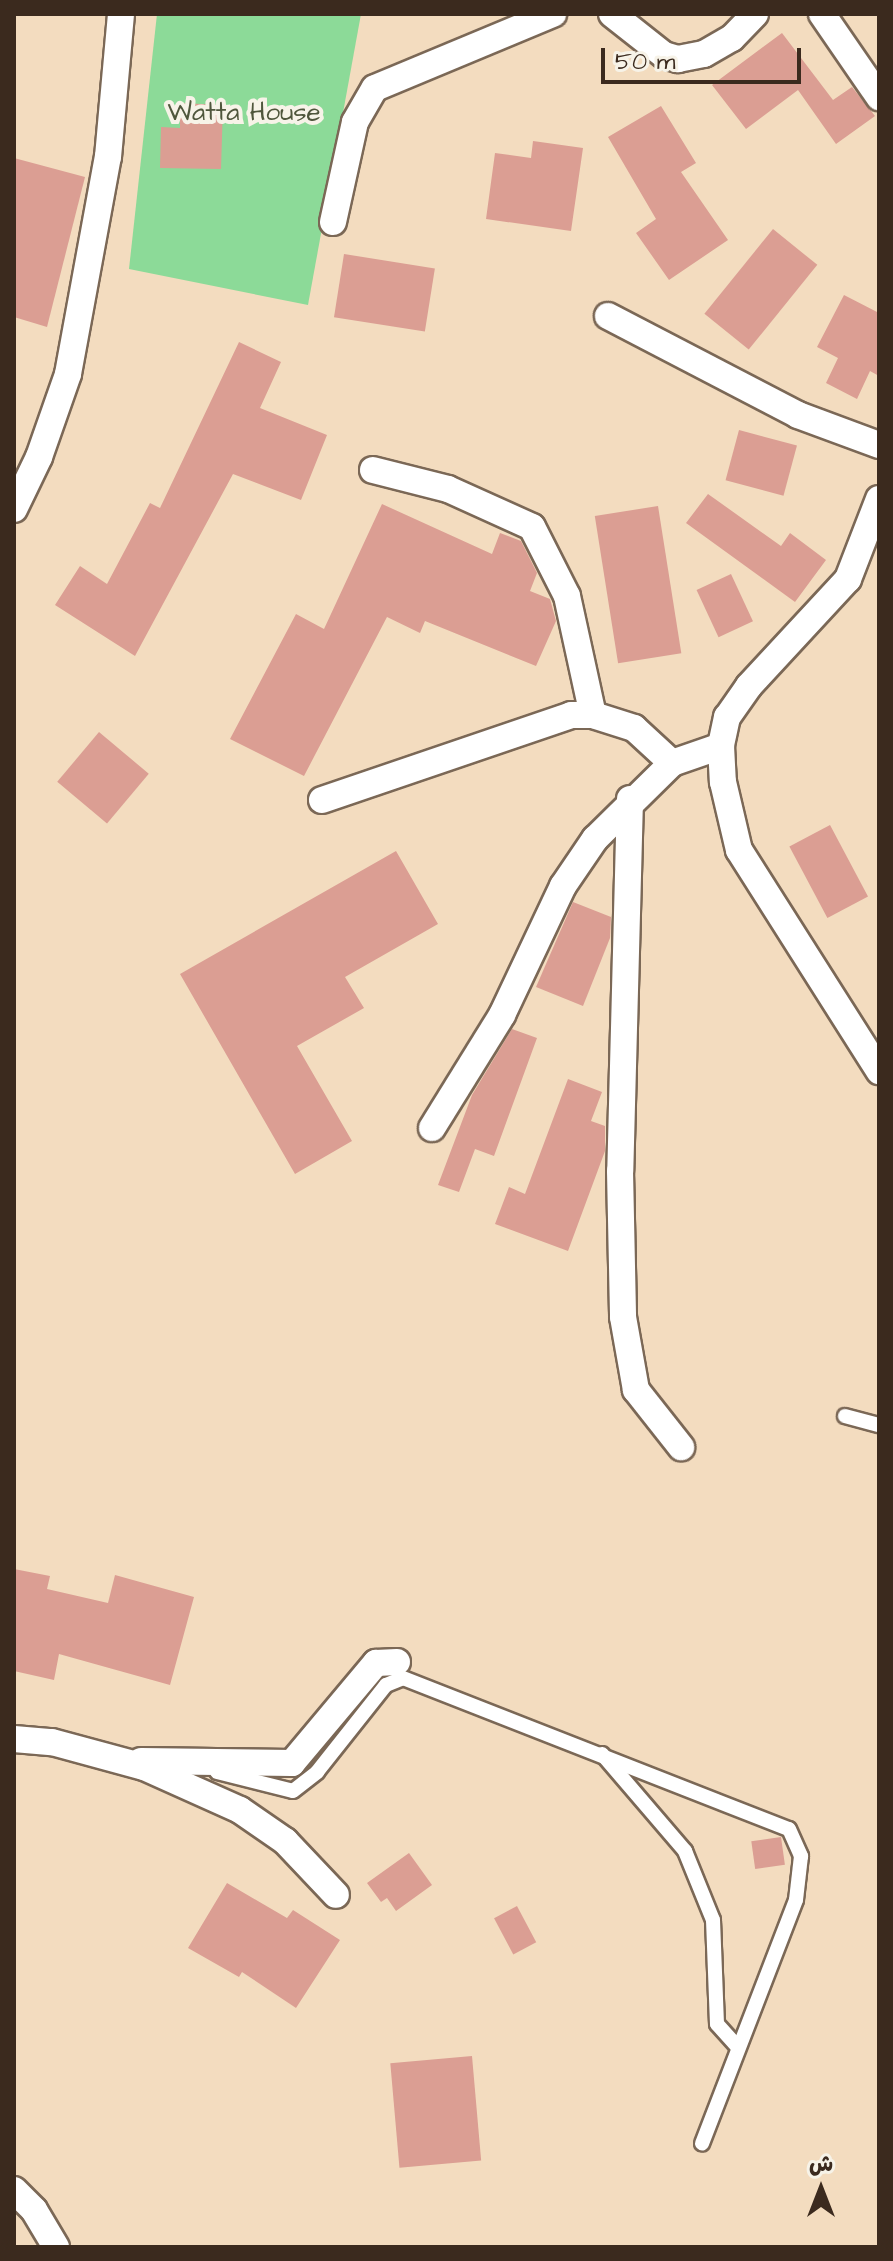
<!DOCTYPE html>
<html>
<head>
<meta charset="utf-8">
<style>
	body { margin:0 }
	#map { position:relative; width:893px; height:2261px; overflow:hidden; background:#f3dcbf; font-family:"Architects Daughter","Playpen Sans Arabic",sans-serif }
	div>[style] { position:absolute }
	.green>* { inset:0; background:#8cda98 }
	.building>* { inset:0; background:#db9e93; transform-origin:0 0 }
	.roads { filter:drop-shadow(2px 0 #7b6856) drop-shadow(-2px 0 #7b6856) drop-shadow(0 2px #7b6856) drop-shadow(0 -2px #7b6856) }
	.service>* { height:14px; margin:-7px; padding:0 7px; transform-origin:7px; border-radius:7px; background:#fff }
	.minor>* { height:26px; margin:-13px; padding:0 13px; transform-origin:13px; border-radius:13px; background:#fff }
	span { translate:-50% -50%; white-space:nowrap; text-align:center; line-height:1.15; -webkit-text-stroke:8px #f7f3e8; paint-order:stroke }
	.park-label { font-size:26px; color:#4f563c }
	.frame { position:absolute; inset:0; border:16px solid #3b2a1e; pointer-events:none }
	.north { position:absolute; left:781px; top:2149px; width:80px; height:80px; -webkit-text-stroke:6px #f7f3e8; paint-order:stroke; rotate:0deg; font-size:22px; font-weight:700; line-height:32px; text-align:center; color:#3b2a1e }
	.north::after { content:''; display:block; margin:auto; width:28px; height:36px; background:#3b2a1e; clip-path:polygon(50% 0,100% 100%,50% 72%,0 100%) }
	.scale { position:absolute; left:601px; top:48px; width:200px; height:36px; box-sizing:border-box; border:4px solid #3b2a1e; border-top:0; padding-left:10px; font-size:24px; line-height:28px; white-space:nowrap; color:#3b2a1e; -webkit-text-stroke:6px #f7f3e8; paint-order:stroke }
</style>
</head>
<body>
<div id="map">
	<div class="green">
		<div style="clip-path:polygon(157px 14px,361px 14px,308px 305px,129px 269px)"></div>
	</div>
	<div class="building">
		<div style="clip-path:polygon(782px 33px,833px 100px,852px 87px,875px 116px,836px 144px,798px 90px,746px 129px,712px 85px)"></div>
		<div style="clip-path:polygon(180px 103px,223px 105px,221px 169px,160px 168px,161px 127px,180px 128px)"></div>
		<div style="clip-path:polygon(661px 106px,696px 163px,681px 172px,728px 240px,669px 280px,636px 233px,656px 219px,608px 137px)"></div>
		<div style="clip-path:polygon(533px 141px,583px 148px,571px 231px,486px 219px,495px 153px,531px 158px)"></div>
		<div style="clip-path:polygon(14px 158px,85px 177px,47px 327px,14px 317px)"></div>
		<div style="left:773px;top:229px;width:57px;height:109px;rotate:39deg"></div>
		<div style="left:344px;top:254px;width:92px;height:64px;rotate:9deg"></div>
		<div style="clip-path:polygon(844px 295px,879px 313px,879px 376px,870px 371px,857px 399px,826px 383px,838px 358px,817px 347px)"></div>
		<div style="clip-path:polygon(239px 342px,281px 362px,260px 408px,327px 435px,301px 500px,233px 474px,135px 656px,55px 605px,80px 566px,107px 584px,150px 503px,160px 508px)"></div>
		<div style="left:739px;top:430px;width:60px;height:52px;rotate:15deg"></div>
		<div style="clip-path:polygon(708px 494px,781px 546px,790px 533px,826px 560px,795px 602px,686px 523px)"></div>
		<div style="clip-path:polygon(382px 504px,492px 554px,500px 533px,521px 541px,537px 573px,530px 591px,550px 599px,556px 621px,536px 666px,425px 621px,420px 633px,387px 617px,304px 776px,230px 739px,296px 614px,324px 629px)"></div>
		<div style="left:658px;top:506px;width:149px;height:64px;rotate:81deg"></div>
		<div style="left:731px;top:574px;width:52px;height:38px;rotate:65deg"></div>
		<div style="left:99px;top:732px;width:65px;height:65px;rotate:40deg"></div>
		<div style="left:830px;top:825px;width:81px;height:46px;rotate:62deg"></div>
		<div style="clip-path:polygon(396px 851px,438px 924px,345px 977px,364px 1008px,297px 1046px,352px 1141px,295px 1174px,180px 974px)"></div>
		<div style="clip-path:polygon(573px 902px,611px 917px,610px 938px,583px 1006px,536px 987px)"></div>
		<div style="clip-path:polygon(512px 1029px,537px 1038px,494px 1156px,475px 1149px,459px 1192px,438px 1185px,472px 1095px)"></div>
		<div style="clip-path:polygon(568px 1079px,602px 1092px,591px 1121px,605px 1126px,605px 1151px,568px 1251px,495px 1224px,509px 1187px,525px 1194px)"></div>
		<div style="clip-path:polygon(14px 1569px,50px 1576px,47px 1589px,108px 1603px,115px 1575px,194px 1597px,170px 1685px,59px 1654px,54px 1680px,14px 1671px)"></div>
		<div style="left:781px;top:1837px;width:28px;height:30px;rotate:82deg"></div>
		<div style="clip-path:polygon(409px 1853px,432px 1885px,396px 1911px,387px 1898px,381px 1902px,367px 1883px)"></div>
		<div style="clip-path:polygon(227px 1883px,287px 1918px,293px 1910px,340px 1940px,296px 2008px,242px 1972px,239px 1977px,188px 1948px)"></div>
		<div style="left:517px;top:1906px;width:41px;height:26px;rotate:62deg"></div>
		<div style="left:472px;top:2056px;width:105px;height:82px;rotate:85deg"></div>
	</div>
	<div class="roads">
		<div class="service">
			<div style="left:845px;top:1416px;width:35px;rotate:15deg"></div>
			<div style="left:602px;top:1754px;width:128px;rotate:49.4deg"></div>
			<div style="left:685px;top:1851px;width:74px;rotate:67.9deg"></div>
			<div style="left:713px;top:1920px;width:104px;rotate:87.8deg"></div>
			<div style="left:717px;top:2024px;width:31px;rotate:48deg"></div>
			<div style="left:217px;top:1772px;width:78px;rotate:14deg"></div>
			<div style="left:293px;top:1791px;width:31px;rotate:-38deg"></div>
			<div style="left:317px;top:1772px;width:111px;rotate:-51.6deg"></div>
			<div style="left:386px;top:1685px;width:18px;rotate:-22deg"></div>
			<div style="left:403px;top:1678px;width:414px;rotate:21.4deg"></div>
			<div style="left:789px;top:1829px;width:30px;rotate:66deg"></div>
			<div style="left:801px;top:1856px;width:44px;rotate:96.5deg"></div>
			<div style="left:796px;top:1900px;width:261px;rotate:111.1deg"></div>
		</div>
		<div class="minor">
			<div style="left:612px;top:14px;width:66px;rotate:38.3deg"></div>
			<div style="left:664px;top:55px;width:15px;rotate:16deg"></div>
			<div style="left:678px;top:59px;width:26px;rotate:-11deg"></div>
			<div style="left:704px;top:54px;width:32px;rotate:-30deg"></div>
			<div style="left:732px;top:38px;width:33px;rotate:-46deg"></div>
			<div style="left:822px;top:14px;width:101px;rotate:55.5deg"></div>
			<div style="left:333px;top:222px;width:102px;rotate:-77.6deg"></div>
			<div style="left:355px;top:122px;width:39px;rotate:-60deg"></div>
			<div style="left:375px;top:88px;width:193px;rotate:-22.6deg"></div>
			<div style="left:608px;top:316px;width:214px;rotate:27.5deg"></div>
			<div style="left:798px;top:415px;width:86px;rotate:20.3deg"></div>
			<div style="left:373px;top:470px;width:77px;rotate:14.2deg"></div>
			<div style="left:448px;top:489px;width:92px;rotate:24.3deg"></div>
			<div style="left:532px;top:527px;width:77px;rotate:63.1deg"></div>
			<div style="left:567px;top:596px;width:122px;rotate:77.7deg"></div>
			<div style="left:879px;top:499px;width:86px;rotate:111.2deg"></div>
			<div style="left:848px;top:579px;width:146px;rotate:132.8deg"></div>
			<div style="left:749px;top:686px;width:38px;rotate:125deg"></div>
			<div style="left:727px;top:717px;width:30px;rotate:102deg"></div>
			<div style="left:721px;top:746px;width:36px;rotate:87deg"></div>
			<div style="left:723px;top:782px;width:70px;rotate:76.8deg"></div>
			<div style="left:739px;top:850px;width:262px;rotate:57.6deg"></div>
			<div style="left:14px;top:509px;width:58px;rotate:-64.3deg"></div>
			<div style="left:39px;top:457px;width:88px;rotate:-70.7deg"></div>
			<div style="left:68px;top:374px;width:221px;rotate:-79.6deg"></div>
			<div style="left:108px;top:157px;width:144px;rotate:-84.8deg"></div>
			<div style="left:630px;top:799px;width:372px;rotate:91.5deg"></div>
			<div style="left:620px;top:1171px;width:146px;rotate:88.8deg"></div>
			<div style="left:623px;top:1317px;width:74px;rotate:79.9deg"></div>
			<div style="left:636px;top:1390px;width:73px;rotate:51.7deg"></div>
			<div style="left:322px;top:800px;width:263px;rotate:-18.8deg"></div>
			<div style="left:571px;top:715px;width:22px"></div>
			<div style="left:593px;top:715px;width:43px;rotate:17.6deg"></div>
			<div style="left:634px;top:728px;width:52px;rotate:42.6deg"></div>
			<div style="left:432px;top:1128px;width:133px;rotate:-58.2deg"></div>
			<div style="left:502px;top:1015px;width:143px;rotate:-64.7deg"></div>
			<div style="left:563px;top:886px;width:57px;rotate:-55.8deg"></div>
			<div style="left:595px;top:839px;width:108px;rotate:-44.6deg"></div>
			<div style="left:672px;top:763px;width:52px;rotate:-19.1deg"></div>
			<div style="left:14px;top:1739px;width:38px;rotate:5deg"></div>
			<div style="left:52px;top:1742px;width:95px;rotate:15.2deg"></div>
			<div style="left:144px;top:1767px;width:105px;rotate:24.1deg"></div>
			<div style="left:240px;top:1810px;width:55px;rotate:34.6deg"></div>
			<div style="left:285px;top:1841px;width:74px;rotate:46.6deg"></div>
			<div style="left:141px;top:1761px;width:151px;rotate:0.8deg"></div>
			<div style="left:292px;top:1763px;width:131px;rotate:-50deg"></div>
			<div style="left:376px;top:1663px;width:21px;rotate:-3deg"></div>
			<div style="left:14px;top:2190px;width:28px;rotate:45deg"></div>
			<div style="left:34px;top:2210px;width:43px;rotate:59.3deg"></div>
		</div>
	</div>
	<div class="park-label">
		<span style="left:244px;top:113px">Watta House</span>
	</div>
	<div class="frame"></div>
	<div class="north">ش</div>
	<div class="scale">50 m</div>
</div>
</body>
</html>
